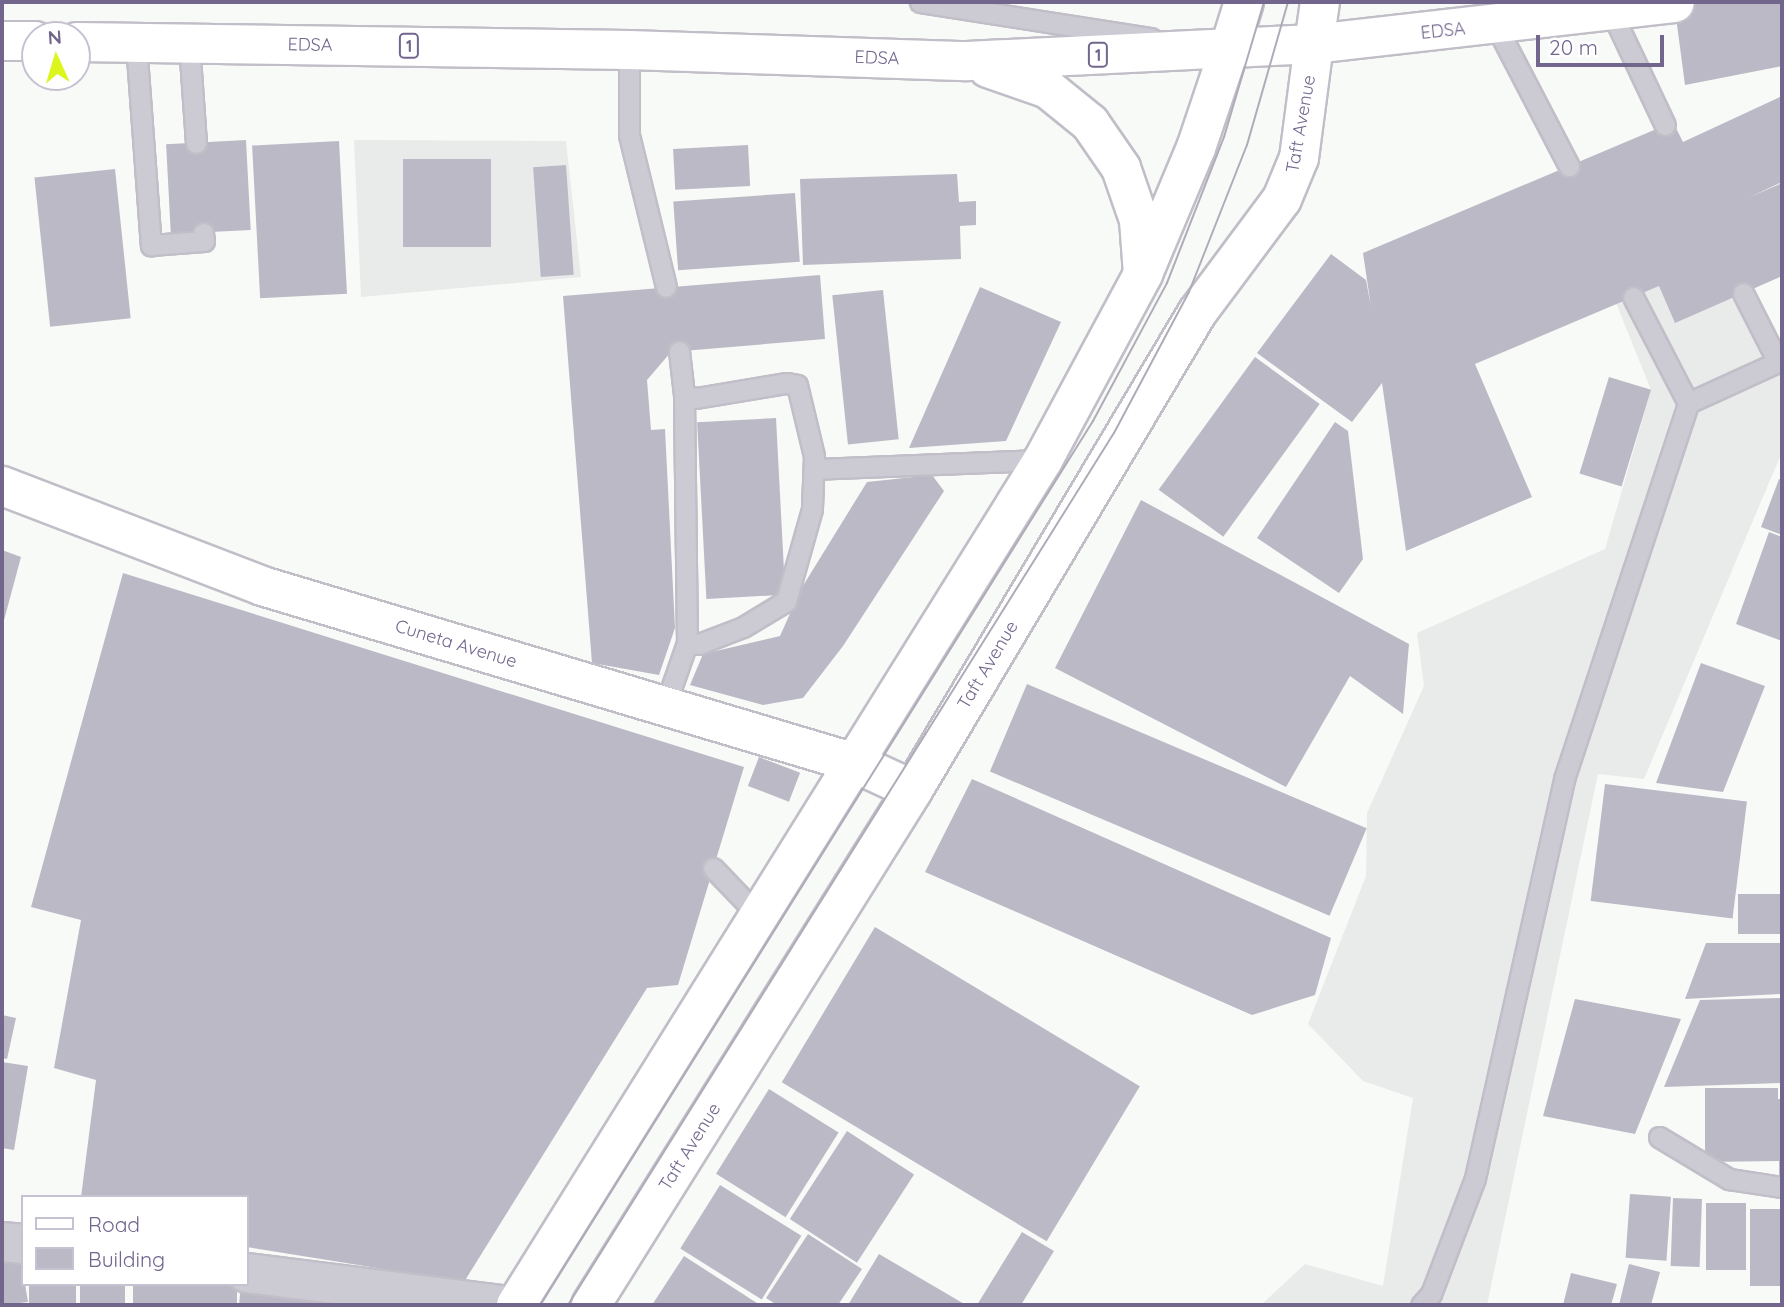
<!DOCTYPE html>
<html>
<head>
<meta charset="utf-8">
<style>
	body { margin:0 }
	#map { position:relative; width:1784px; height:1307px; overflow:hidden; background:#f8faf7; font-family:Quicksand,sans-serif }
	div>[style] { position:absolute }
	.built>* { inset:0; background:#e9ebea }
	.building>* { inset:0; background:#bcb9c6; transform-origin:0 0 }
	.roads { filter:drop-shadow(2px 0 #c1bec8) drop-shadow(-2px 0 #c1bec8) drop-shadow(0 2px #c1bec8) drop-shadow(0 -2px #c1bec8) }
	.lane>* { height:19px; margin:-9.5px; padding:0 9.5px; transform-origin:9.5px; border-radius:9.5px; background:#cccad2 }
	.street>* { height:38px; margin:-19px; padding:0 19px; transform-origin:19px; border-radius:19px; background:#cccad2 }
	.secondary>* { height:38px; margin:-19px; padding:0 19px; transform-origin:19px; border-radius:19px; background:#fff }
	.primary>* { height:38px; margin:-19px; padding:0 19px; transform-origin:19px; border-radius:19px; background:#fff }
	.highway>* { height:38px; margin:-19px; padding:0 19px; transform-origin:19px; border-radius:19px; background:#fff }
	.tram>* { height:2px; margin:-1px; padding:0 1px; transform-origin:1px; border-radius:1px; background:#afabb8 }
	span { translate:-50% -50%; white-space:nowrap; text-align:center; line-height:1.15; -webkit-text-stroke:7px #fff; paint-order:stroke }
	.shield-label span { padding:2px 5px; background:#fff; border:2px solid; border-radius:5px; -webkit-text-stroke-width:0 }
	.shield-label { font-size:16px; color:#72668c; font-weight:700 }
	.street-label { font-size:18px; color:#72668c }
	.frame { position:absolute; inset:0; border:4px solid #72668c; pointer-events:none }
	.legend { position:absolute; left:21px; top:1195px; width:228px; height:91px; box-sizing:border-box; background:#fff; border:2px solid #c7c2d1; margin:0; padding:9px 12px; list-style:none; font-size:21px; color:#72668c }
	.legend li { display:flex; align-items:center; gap:14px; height:35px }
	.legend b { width:35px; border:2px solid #c7c2d1 }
	.north { position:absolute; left:21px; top:21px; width:70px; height:70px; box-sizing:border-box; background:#fff; border:2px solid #c7c2d1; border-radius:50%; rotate:356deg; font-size:19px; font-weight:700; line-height:28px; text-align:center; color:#72668c }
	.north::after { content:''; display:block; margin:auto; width:24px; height:32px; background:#dcf51c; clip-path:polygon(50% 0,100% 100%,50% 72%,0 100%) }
	.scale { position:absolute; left:1536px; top:35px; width:128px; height:32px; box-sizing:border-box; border:4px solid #72668c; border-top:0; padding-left:9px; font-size:21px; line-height:24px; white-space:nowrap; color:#72668c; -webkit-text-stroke:5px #fff; paint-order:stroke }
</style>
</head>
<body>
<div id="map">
	<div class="built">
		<div style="clip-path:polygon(354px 140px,566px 141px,581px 277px,361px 297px)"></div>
		<div style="clip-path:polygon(1659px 286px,1750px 290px,1782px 356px,1782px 452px,1644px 779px,1598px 774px,1487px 1305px,1261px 1305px,1305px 1264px,1383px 1286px,1413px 1098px,1363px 1081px,1308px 1024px,1366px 876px,1367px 813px,1424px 686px,1417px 633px,1605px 549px,1651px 390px,1616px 303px)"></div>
	</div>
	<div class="building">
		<div style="clip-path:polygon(1674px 2px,1782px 2px,1782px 66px,1685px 85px)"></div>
		<div style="clip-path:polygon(1782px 96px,1782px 182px,1750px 197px,1782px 183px,1782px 276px,1675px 323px,1659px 286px,1475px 364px,1532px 497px,1406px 551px,1382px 383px,1352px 422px,1257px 353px,1331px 254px,1366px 280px,1371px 307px,1363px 253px,1673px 122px,1683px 142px)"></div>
		<div style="left:246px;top:140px;width:90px;height:80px;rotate:87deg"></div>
		<div style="left:339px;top:141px;width:153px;height:87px;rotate:87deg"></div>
		<div style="left:748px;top:145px;width:41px;height:75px;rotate:87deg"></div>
		<div style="left:403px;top:159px;width:88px;height:88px"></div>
		<div style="left:566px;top:165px;width:110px;height:33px;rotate:86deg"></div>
		<div style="left:115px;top:169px;width:150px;height:81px;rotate:84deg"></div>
		<div style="clip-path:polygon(957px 174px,959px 202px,976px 201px,976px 225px,960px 226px,961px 259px,803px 265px,800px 179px)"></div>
		<div style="left:795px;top:193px;width:69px;height:122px;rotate:86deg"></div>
		<div style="clip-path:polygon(820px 275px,825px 339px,671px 352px,647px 380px,651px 430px,665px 429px,675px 628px,659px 675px,592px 663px,563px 296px)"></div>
		<div style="clip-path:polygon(980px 287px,1061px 322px,1006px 441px,909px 448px)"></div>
		<div style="left:883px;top:290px;width:150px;height:51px;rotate:84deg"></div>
		<div style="left:1255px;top:357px;width:80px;height:164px;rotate:36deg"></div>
		<div style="left:1609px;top:377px;width:44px;height:101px;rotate:17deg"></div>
		<div style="left:776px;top:418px;width:177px;height:79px;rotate:87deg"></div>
		<div style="clip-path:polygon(1335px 422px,1348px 431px,1363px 559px,1339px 593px,1257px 538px)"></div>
		<div style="clip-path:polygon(932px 475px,944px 491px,843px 646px,803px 698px,763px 705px,690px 685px,703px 654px,780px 636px,801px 589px,867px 482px)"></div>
		<div style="clip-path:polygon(1779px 479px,1782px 480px,1782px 535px,1761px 527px)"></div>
		<div style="clip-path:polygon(1141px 500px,1409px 644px,1403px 714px,1350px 676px,1286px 787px,1055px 668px)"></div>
		<div style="clip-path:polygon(1769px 532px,1782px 537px,1782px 641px,1736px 624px)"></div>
		<div style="clip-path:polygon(2px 550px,21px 557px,3px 624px,2px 624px)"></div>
		<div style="clip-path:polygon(123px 573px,744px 767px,678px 985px,647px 988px,464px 1282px,247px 1247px,247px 1197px,81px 1197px,96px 1080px,54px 1068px,81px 920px,31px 907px)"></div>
		<div style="clip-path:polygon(1701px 663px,1765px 686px,1723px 792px,1656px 783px)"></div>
		<div style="left:1027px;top:684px;width:369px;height:95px;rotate:23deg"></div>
		<div style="left:759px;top:757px;width:44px;height:31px;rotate:21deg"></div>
		<div style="clip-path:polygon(972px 779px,1331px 938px,1315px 995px,1252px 1015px,925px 872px)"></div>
		<div style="left:1605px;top:784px;width:143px;height:118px;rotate:7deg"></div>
		<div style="left:1782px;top:894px;width:40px;height:44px;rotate:90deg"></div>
		<div style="left:875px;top:927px;width:309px;height:181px;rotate:31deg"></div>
		<div style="clip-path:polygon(1706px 943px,1782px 943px,1782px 994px,1685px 999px)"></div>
		<div style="clip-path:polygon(1782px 998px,1782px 1083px,1664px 1087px,1700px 1000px)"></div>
		<div style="clip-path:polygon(1575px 999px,1681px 1019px,1635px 1134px,1543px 1116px)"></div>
		<div style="clip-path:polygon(2px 1015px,16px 1018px,7px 1059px,2px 1058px)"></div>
		<div style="clip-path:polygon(2px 1062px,28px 1066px,14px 1150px,2px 1148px)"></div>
		<div style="clip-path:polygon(1705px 1088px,1778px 1088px,1778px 1099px,1782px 1099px,1782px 1183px,1779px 1183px,1779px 1161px,1705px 1162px)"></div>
		<div style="left:769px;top:1089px;width:82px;height:100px;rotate:32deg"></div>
		<div style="left:847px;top:1131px;width:80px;height:105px;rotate:33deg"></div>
		<div style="left:720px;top:1185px;width:96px;height:75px;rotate:32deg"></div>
		<div style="left:1630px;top:1194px;width:41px;height:64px;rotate:4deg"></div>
		<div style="left:1673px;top:1198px;width:29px;height:68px;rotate:2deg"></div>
		<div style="left:1706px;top:1203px;width:40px;height:67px"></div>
		<div style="left:1750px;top:1209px;width:32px;height:77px"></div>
		<div style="clip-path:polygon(1022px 1232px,1054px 1251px,1021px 1305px,977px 1305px)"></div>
		<div style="clip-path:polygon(808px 1234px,862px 1269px,838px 1305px,777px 1305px,766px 1298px)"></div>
		<div style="clip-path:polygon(20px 1246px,23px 1284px,25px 1284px,28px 1302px,2px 1305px,2px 1249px)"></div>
		<div style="clip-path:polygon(879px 1254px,966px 1305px,848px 1305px)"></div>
		<div style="clip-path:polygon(684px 1256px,760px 1305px,652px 1305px)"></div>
		<div style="clip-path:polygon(1629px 1264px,1660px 1272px,1651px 1305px,1619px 1305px)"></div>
		<div style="clip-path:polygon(1571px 1273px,1617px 1284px,1611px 1305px,1563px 1305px)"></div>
		<div style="left:29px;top:1284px;width:47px;height:21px"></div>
		<div style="left:80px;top:1284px;width:45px;height:21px"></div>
		<div style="left:133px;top:1284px;width:104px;height:21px"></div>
		<div style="clip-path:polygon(241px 1284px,350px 1292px,342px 1305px,239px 1305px)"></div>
	</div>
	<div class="roads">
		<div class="lane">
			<div style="left:920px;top:2px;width:234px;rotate:8.9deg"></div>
			<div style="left:1611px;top:11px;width:126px;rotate:64.7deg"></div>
			<div style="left:1496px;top:26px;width:158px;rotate:62.5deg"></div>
			<div style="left:136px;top:43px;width:203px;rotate:85.8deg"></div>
			<div style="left:151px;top:245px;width:53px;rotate:-4.3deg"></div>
			<div style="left:204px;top:241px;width:8px;rotate:-97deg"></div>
			<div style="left:189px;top:43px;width:100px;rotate:86deg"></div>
			<div style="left:629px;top:50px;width:85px;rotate:90deg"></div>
			<div style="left:629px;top:135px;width:156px;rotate:76.3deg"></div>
			<div style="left:684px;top:395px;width:12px;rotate:14deg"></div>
			<div style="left:696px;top:398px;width:92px;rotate:-9.4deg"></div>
			<div style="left:787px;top:383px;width:10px;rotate:11deg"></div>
			<div style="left:797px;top:385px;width:73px;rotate:76.5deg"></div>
			<div style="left:814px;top:456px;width:53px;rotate:92.2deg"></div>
			<div style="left:812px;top:509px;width:96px;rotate:105.8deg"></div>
			<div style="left:786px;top:601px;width:50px;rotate:148.8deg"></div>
			<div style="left:743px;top:627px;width:47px;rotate:158.9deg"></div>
			<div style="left:699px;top:644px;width:12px;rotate:-175deg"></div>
			<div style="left:1688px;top:403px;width:99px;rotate:-24.5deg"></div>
			<div style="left:1778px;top:362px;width:77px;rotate:-116.9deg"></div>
			<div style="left:814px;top:469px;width:229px;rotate:-2.3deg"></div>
			<div style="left:665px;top:706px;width:67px;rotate:-70.8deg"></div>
			<div style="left:687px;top:643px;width:248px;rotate:-90.7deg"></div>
			<div style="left:684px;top:395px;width:44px;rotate:-96.5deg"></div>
			<div style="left:713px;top:868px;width:66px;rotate:46.2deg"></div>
			<div style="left:1659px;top:1137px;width:82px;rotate:31deg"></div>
			<div style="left:1729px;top:1179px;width:54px;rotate:8.6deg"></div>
			<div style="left:1421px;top:1305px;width:15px;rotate:-48deg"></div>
			<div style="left:1431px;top:1294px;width:124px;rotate:-69.2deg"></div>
			<div style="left:1475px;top:1178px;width:409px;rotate:-77.4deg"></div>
			<div style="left:1564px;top:779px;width:396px;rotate:-71.7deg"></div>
			<div style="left:1688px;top:403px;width:119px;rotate:-117.4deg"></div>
		</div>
		<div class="street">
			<div style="left:2px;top:1242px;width:21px;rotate:5deg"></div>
			<div style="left:247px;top:1273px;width:256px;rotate:7.2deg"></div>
		</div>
		<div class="secondary">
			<div style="left:2px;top:486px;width:279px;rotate:21deg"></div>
			<div style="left:262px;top:586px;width:619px;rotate:16.62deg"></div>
			<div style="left:855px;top:763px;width:64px;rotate:25deg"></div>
			<div style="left:516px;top:1305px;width:996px;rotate:-58.05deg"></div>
			<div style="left:1043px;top:460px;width:211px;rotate:-61.7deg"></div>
			<div style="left:1143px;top:274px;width:137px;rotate:-67.2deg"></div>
			<div style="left:1196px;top:148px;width:103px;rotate:-71.4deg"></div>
			<div style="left:591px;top:1305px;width:607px;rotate:-57.98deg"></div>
			<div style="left:913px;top:790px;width:555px;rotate:-59.23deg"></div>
			<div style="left:1197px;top:313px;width:142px;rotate:-53.3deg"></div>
			<div style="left:1282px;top:199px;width:44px;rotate:-67.5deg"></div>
			<div style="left:1299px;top:158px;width:115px;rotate:-82.5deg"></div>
		</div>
		<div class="primary">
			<div style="left:1314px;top:44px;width:42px;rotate:-81.9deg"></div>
			<div style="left:1229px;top:50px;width:50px;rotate:-72.6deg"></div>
		</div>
		<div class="highway">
			<div style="left:2px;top:41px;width:33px"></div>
			<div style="left:77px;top:42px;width:552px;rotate:0.83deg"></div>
			<div style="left:629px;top:50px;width:338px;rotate:1.9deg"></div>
			<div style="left:967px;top:61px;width:347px;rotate:-2.8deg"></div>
			<div style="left:1314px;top:44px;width:363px;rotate:-6.5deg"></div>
			<div style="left:988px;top:68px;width:64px;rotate:19.3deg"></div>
			<div style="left:1048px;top:89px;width:54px;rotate:39deg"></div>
			<div style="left:1090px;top:123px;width:55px;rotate:55.4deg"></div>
			<div style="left:1121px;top:168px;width:55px;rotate:70.9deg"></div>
			<div style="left:1139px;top:220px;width:54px;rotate:85.8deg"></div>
		</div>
	</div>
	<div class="tram">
		<div style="left:540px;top:1305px;width:1043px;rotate:-57.97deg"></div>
		<div style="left:1093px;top:421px;width:157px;rotate:-61.8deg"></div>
		<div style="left:1167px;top:283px;width:157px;rotate:-68.7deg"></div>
		<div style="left:1224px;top:137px;width:141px;rotate:-73.5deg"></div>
		<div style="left:568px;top:1305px;width:1029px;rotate:-57.95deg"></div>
		<div style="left:1114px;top:433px;width:160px;rotate:-62deg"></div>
		<div style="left:1189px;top:292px;width:158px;rotate:-68.5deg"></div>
		<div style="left:1247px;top:145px;width:149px;rotate:-74deg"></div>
	</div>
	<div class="shield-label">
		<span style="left:409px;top:46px">1</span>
		<span style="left:1098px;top:55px">1</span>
	</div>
	<div class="street-label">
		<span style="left:1443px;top:31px;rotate:-6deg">EDSA</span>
		<span style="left:310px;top:45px;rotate:1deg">EDSA</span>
		<span style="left:877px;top:58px;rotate:2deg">EDSA</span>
		<span style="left:1301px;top:124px;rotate:-80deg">Taft Avenue</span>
		<span style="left:456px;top:644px;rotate:17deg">Cuneta Avenue</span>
		<span style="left:988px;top:665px;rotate:-59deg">Taft Avenue</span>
		<span style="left:690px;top:1147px;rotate:-58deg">Taft Avenue</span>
	</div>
	<div class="frame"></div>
	<ul class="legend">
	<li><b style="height:9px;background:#fff"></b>Road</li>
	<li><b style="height:19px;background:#bcb9c6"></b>Building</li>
	</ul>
	<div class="north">N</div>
	<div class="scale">20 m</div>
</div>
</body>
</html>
